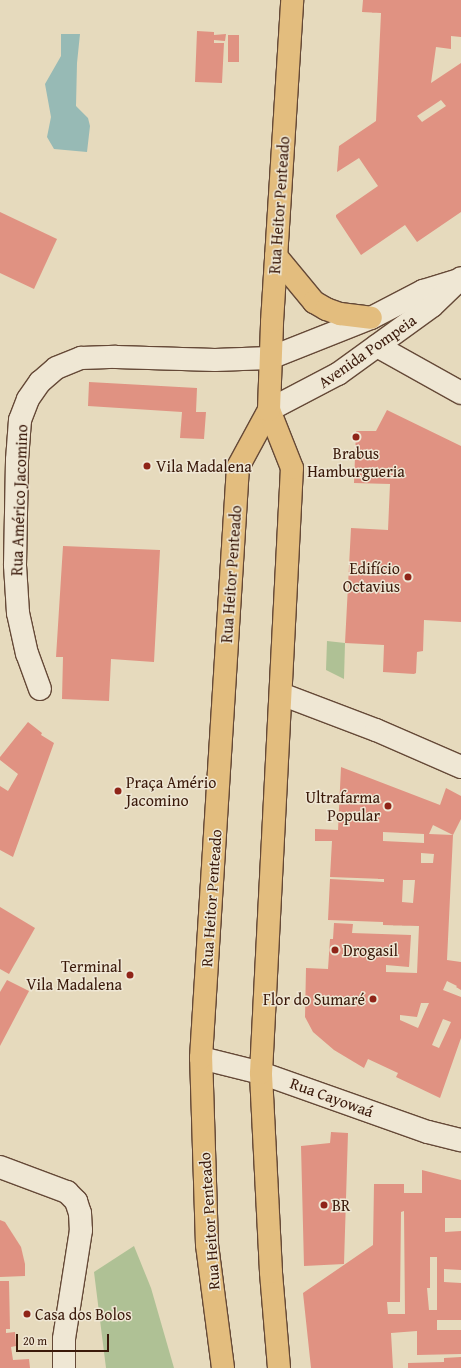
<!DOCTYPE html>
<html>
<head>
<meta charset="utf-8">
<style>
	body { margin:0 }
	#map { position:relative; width:461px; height:1368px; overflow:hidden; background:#e6dabd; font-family:"Gentium Book Plus",serif }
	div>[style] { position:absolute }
	.green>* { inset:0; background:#afc195 }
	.water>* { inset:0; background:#97bab5 }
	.building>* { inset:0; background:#e09282; transform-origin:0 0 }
	.roads { filter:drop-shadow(1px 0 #654937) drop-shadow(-1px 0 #654937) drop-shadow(0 1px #654937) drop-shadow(0 -1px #654937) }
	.minor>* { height:22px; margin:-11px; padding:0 11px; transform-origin:11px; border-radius:11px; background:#efe7d4 }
	.tertiary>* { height:22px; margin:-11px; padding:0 11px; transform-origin:11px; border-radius:11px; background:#efe7d4 }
	.secondary>* { height:22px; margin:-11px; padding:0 11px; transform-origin:11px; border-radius:11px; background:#efe7d4 }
	.primary>* { height:22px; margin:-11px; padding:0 11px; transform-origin:11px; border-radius:11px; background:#e3bd7e }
	.dots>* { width:11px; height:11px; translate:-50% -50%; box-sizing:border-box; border:2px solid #efe7d4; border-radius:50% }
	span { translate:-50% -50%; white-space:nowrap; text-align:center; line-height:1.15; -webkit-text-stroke:3px #efe7d4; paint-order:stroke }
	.street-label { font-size:16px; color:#3a190a }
	.poi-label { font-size:16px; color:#3a190a }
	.left { translate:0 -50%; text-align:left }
	.right { translate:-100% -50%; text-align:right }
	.scale { position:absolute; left:16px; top:1334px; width:93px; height:18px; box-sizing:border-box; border:2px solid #3a190a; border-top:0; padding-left:5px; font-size:12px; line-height:14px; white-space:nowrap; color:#3a190a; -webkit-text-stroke:3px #efe7d4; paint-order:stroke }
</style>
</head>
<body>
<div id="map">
	<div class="green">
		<div style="clip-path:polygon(327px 641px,345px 643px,344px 679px,326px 670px)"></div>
		<div style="clip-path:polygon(134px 1246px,151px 1288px,174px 1368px,106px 1368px,94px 1272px)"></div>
	</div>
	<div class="water">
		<div style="clip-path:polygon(61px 34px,80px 34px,77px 63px,76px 106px,88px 118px,90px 126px,87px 152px,54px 149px,47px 137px,51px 117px,45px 84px,61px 56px)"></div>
	</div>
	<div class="building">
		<div style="clip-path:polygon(evenodd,363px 0,461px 0,461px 37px,451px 36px,451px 49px,436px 47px,431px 83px,461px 63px,461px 212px,417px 242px,405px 225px,361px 255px,336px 217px,336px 215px,378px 186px,359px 158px,337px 172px,339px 146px,376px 121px,381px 13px,362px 12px,363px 0,441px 100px,446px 106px,422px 122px,417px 116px,441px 100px)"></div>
		<div style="clip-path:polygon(197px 31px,214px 32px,214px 35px,226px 34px,225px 41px,214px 40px,214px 43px,224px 43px,222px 83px,195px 82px)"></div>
		<div style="left:228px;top:35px;width:11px;height:27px"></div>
		<div style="clip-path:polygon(0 212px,57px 239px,34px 289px,0 273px)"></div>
		<div style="clip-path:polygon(89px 382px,197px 388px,196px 412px,206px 412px,204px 439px,180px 438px,182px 412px,88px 406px)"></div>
		<div style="clip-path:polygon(387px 410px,461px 446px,461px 622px,424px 620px,423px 651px,417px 652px,416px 673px,414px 674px,383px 672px,384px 645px,345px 643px,351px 528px,388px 530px,390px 484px,354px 483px,356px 431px,376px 431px)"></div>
		<div style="clip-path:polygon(63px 546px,160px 550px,154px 662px,111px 659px,109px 701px,62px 699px,63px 657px,56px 657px)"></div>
		<div style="clip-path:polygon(28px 722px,42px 733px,41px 735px,54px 743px,13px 857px,0 850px,0 786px,8px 791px,18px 774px,0 760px,0 757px)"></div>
		<div style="clip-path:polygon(evenodd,341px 767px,440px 805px,446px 788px,461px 796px,461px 819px,453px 835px,447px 960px,461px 962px,461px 990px,456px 987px,457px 986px,447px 981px,443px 990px,461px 997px,461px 1038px,440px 1098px,396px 1077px,398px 1073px,368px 1059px,364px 1068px,334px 1050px,313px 1032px,305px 1017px,306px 968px,328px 969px,330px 939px,333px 939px,334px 923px,353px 924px,352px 933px,411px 935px,409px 967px,386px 965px,386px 972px,417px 973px,419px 926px,383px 925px,383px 922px,328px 920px,330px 879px,384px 882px,384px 879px,330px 877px,332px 841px,315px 841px,315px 829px,338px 830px,341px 767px,433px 825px,453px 835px,429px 834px,433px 825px,341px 767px,383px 832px,424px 834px,424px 843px,383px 841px,383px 832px,341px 767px,421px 853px,434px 854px,433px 863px,421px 863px,421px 853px,341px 767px,403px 880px,415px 880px,413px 903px,402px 902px,403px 880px,341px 767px,421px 1003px,429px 1003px,418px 1028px,400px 1020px,400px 1015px,417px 1017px,421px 1003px,341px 767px,443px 1019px,451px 1022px,439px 1048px,432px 1045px,443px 1019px)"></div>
		<div style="clip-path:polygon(0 907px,35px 928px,9px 974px,0 969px)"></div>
		<div style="clip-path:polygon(7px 980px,29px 991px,0 1046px,0 992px)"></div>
		<div style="clip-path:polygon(331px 1132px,348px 1133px,344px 1264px,304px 1266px,301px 1146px,330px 1143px)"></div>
		<div style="clip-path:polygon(evenodd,422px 1170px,461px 1180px,461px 1218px,445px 1218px,445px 1232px,461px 1231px,461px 1270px,444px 1269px,444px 1282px,461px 1283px,461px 1320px,437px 1320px,437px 1330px,461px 1330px,461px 1354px,417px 1355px,417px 1331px,391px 1333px,393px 1368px,311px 1368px,303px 1293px,373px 1245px,374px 1184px,404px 1184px,404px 1193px,422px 1193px,422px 1170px,404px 1211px,405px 1314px,388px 1314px,387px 1302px,400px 1302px,401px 1212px,404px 1211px,422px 1170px,430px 1257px,437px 1257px,437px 1310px,429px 1310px,427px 1288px,430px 1288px,430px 1257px)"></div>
		<div style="clip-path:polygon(0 1220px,5px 1222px,21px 1247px,25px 1264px,25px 1276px,0 1277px)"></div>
		<div style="clip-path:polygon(0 1281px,9px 1281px,10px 1329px,6px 1329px,6px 1333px,15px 1332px,16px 1346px,11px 1347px,13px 1360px,29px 1359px,30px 1368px,0 1368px)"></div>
		<div style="clip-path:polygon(461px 1357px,461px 1368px,408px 1368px,408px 1363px,444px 1362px,444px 1358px)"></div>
	</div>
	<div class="roads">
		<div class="minor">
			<div style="left:377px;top:346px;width:96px;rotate:29.2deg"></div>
			<div style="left:40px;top:689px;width:37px;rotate:-110deg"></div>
			<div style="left:27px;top:654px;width:42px;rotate:-102.4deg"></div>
			<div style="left:18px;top:613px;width:48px;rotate:-93.6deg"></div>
			<div style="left:15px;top:565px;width:105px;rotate:-88.9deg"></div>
			<div style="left:17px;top:460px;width:40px;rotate:-85.7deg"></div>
			<div style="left:20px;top:420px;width:22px;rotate:-69deg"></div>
			<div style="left:28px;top:399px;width:21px;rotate:-55deg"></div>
			<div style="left:40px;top:382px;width:21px;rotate:-41deg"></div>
			<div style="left:56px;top:368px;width:27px;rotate:-22deg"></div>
			<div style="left:81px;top:358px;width:35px;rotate:-2deg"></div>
			<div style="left:116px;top:357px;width:99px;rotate:1.7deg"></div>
			<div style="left:215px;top:360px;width:55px;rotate:-2.1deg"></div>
			<div style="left:281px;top:694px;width:102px;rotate:20.8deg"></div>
			<div style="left:376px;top:730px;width:93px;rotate:23.5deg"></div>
			<div style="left:201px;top:1058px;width:62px;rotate:14deg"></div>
			<div style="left:261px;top:1073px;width:177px;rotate:19.5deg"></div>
			<div style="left:428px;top:1132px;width:34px;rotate:14deg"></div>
		</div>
		<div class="tertiary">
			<div style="left:0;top:1167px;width:72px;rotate:20.5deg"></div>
			<div style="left:67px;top:1192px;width:13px;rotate:45deg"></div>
			<div style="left:76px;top:1201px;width:13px;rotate:72deg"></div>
			<div style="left:80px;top:1213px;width:17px;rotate:87deg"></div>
			<div style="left:81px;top:1230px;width:110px;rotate:98.9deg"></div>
			<div style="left:64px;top:1339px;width:29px;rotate:90deg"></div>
		</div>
		<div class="secondary">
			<div style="left:270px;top:358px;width:109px;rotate:-21.6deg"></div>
			<div style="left:371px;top:318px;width:59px;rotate:-27.4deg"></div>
			<div style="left:423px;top:291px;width:34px;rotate:-17deg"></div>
			<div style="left:269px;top:410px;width:78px;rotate:-27.6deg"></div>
			<div style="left:338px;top:374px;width:116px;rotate:-35.9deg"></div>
			<div style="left:432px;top:306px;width:40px;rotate:-44deg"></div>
		</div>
		<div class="primary">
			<div style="left:276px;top:256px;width:60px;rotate:50.4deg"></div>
			<div style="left:314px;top:302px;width:14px;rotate:30deg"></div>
			<div style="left:326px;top:309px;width:15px;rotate:20deg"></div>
			<div style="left:340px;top:314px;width:31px;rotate:7deg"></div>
			<div style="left:223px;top:1368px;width:124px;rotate:-97.4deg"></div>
			<div style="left:207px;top:1245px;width:187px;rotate:-91.8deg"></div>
			<div style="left:201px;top:1058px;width:592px;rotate:-86.42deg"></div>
			<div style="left:238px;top:467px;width:65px;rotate:-61.5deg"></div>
			<div style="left:279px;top:1368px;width:96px;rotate:-94.8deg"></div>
			<div style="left:271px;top:1272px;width:199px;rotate:-92.9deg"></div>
			<div style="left:261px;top:1073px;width:606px;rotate:-87.07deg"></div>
			<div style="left:292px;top:468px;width:62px;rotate:-111.6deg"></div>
			<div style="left:269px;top:410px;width:88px;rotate:-88deg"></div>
			<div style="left:272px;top:322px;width:323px;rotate:-86.4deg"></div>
		</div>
	</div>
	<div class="dots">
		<div style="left:356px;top:437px;background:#8f2418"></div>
		<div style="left:147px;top:466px;background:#8f2418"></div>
		<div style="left:408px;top:577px;background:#8f2418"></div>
		<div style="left:118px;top:791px;background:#8f2418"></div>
		<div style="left:388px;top:806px;background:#8f2418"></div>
		<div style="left:335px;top:950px;background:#8f2418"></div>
		<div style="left:130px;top:975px;background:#8f2418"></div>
		<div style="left:373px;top:999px;background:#8f2418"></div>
		<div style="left:324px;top:1205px;background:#8f2418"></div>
		<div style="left:27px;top:1314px;background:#8f2418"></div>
	</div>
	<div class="street-label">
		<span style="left:279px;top:205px;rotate:-86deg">Rua Heitor Penteado</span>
		<span style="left:367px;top:351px;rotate:-35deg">Avenida Pompeia</span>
		<span style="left:19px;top:500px;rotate:-88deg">Rua Américo Jacomino</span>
		<span style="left:231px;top:574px;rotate:-86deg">Rua Heitor Penteado</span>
		<span style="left:211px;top:898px;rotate:-86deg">Rua Heitor Penteado</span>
		<span style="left:332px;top:1097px;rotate:20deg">Rua Cayowaá</span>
		<span style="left:209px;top:1221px;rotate:-94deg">Rua Heitor Penteado</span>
	</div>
	<div class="poi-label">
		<span style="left:356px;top:462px">Brabus<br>Hamburgueria</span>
		<span class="left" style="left:156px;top:466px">Vila Madalena</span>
		<span class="right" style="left:400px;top:577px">Edifício<br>Octavius</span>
		<span class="left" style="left:126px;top:791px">Praça Amério<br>Jacomino</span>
		<span class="right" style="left:380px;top:806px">Ultrafarma<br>Popular</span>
		<span class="left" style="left:343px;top:950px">Drogasil</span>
		<span class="right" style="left:122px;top:975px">Terminal<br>Vila Madalena</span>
		<span class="right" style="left:365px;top:999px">Flor do Sumaré</span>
		<span class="left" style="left:332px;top:1205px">BR</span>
		<span class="left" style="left:35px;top:1314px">Casa dos Bolos</span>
	</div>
	<div class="scale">20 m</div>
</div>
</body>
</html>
